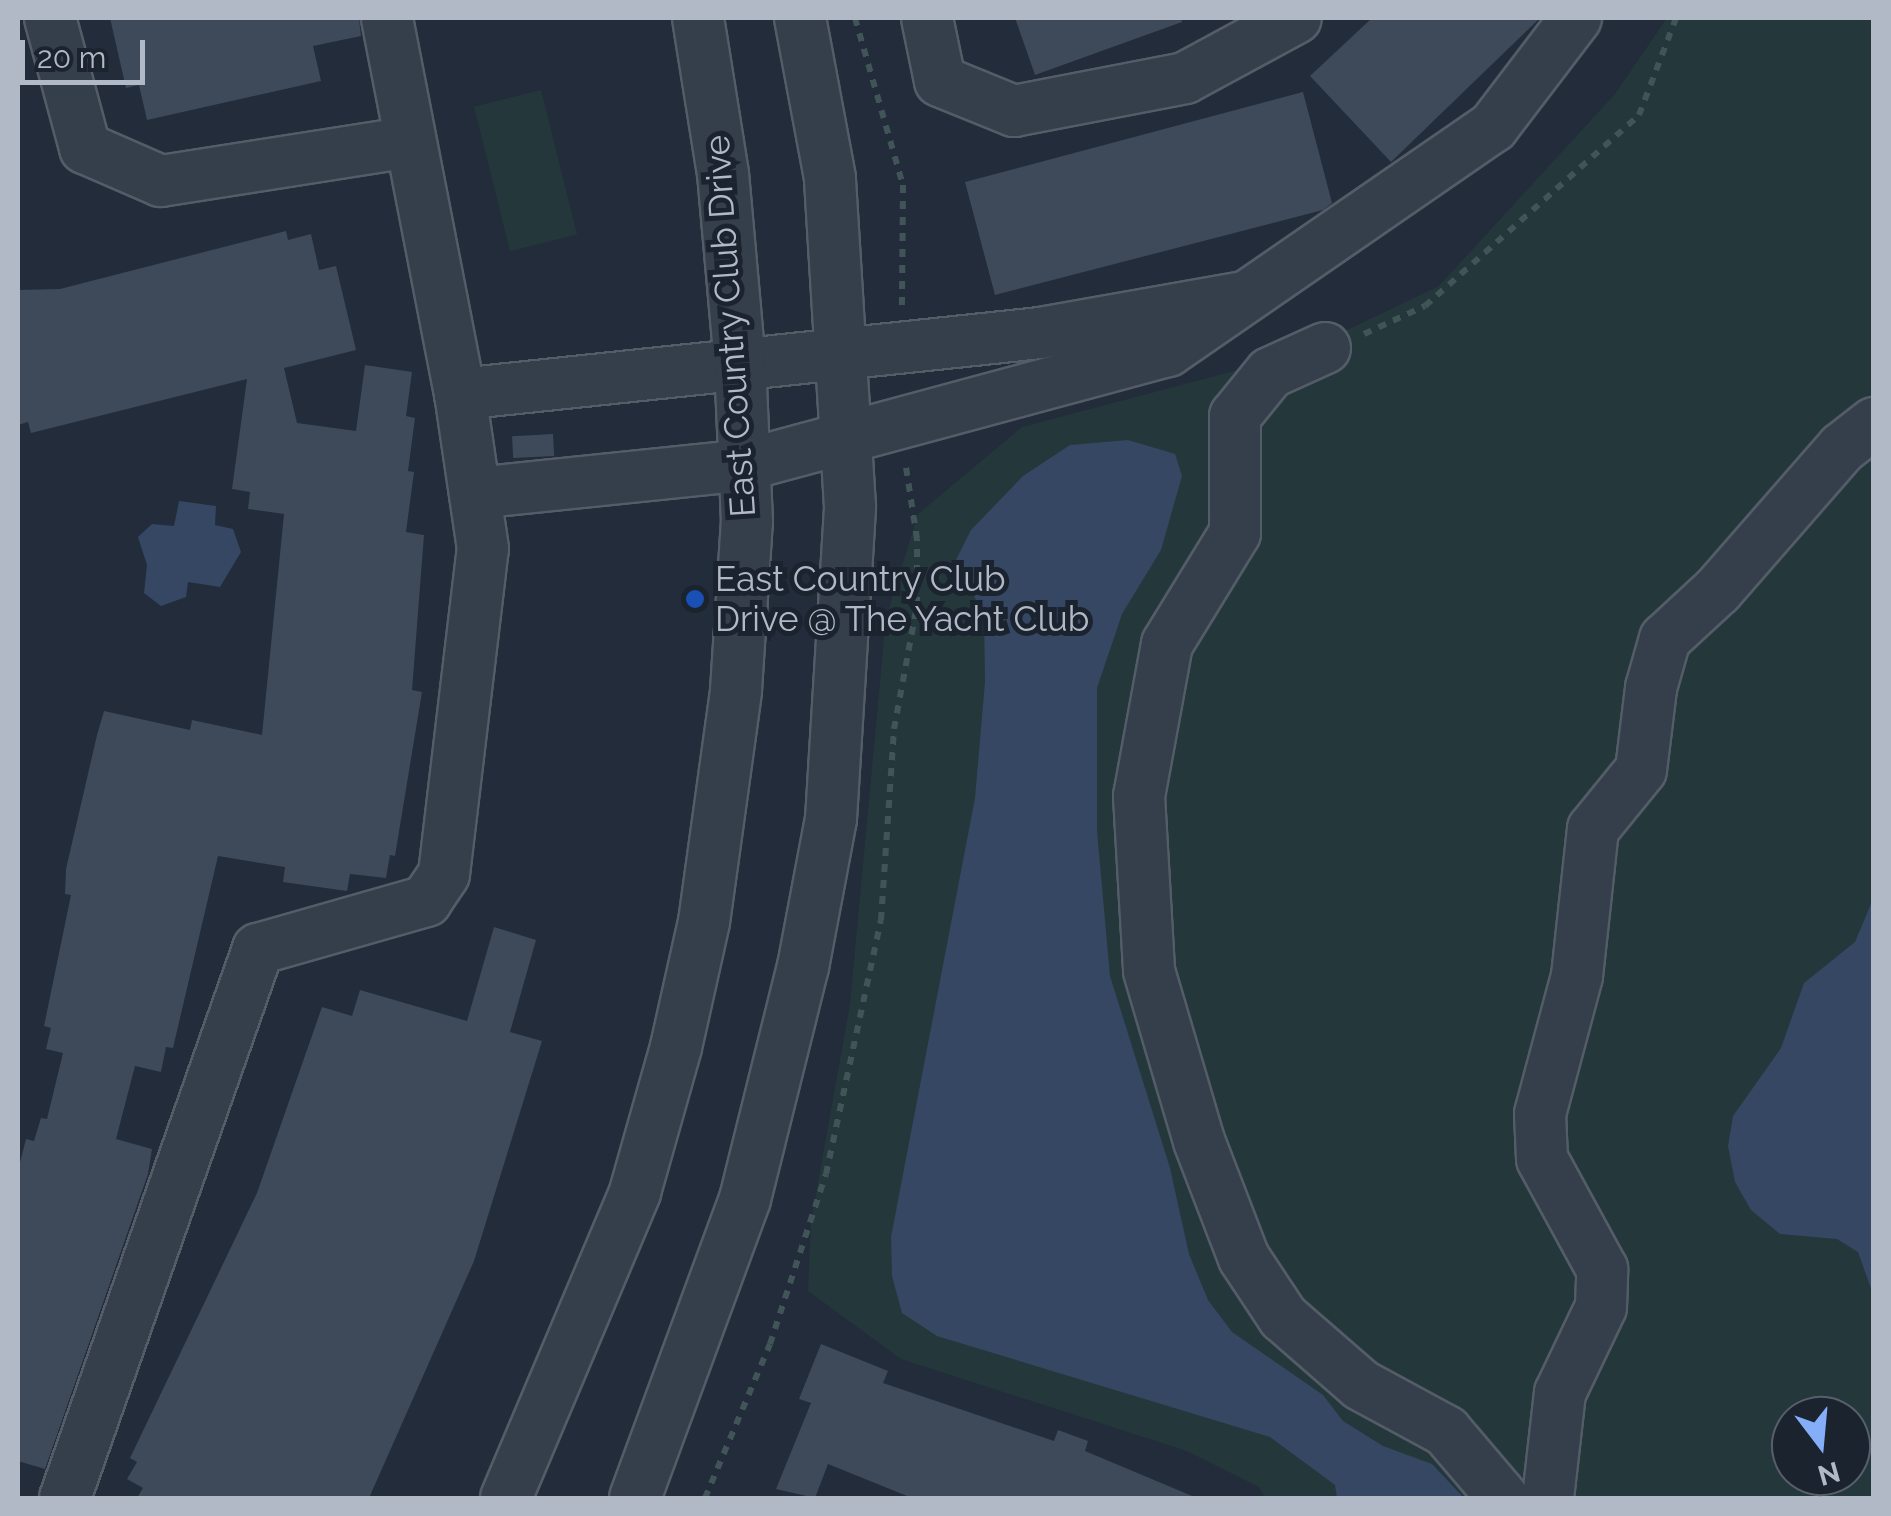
<!DOCTYPE html>
<html>
<head>
<meta charset="utf-8">
<style>
	body { margin:0 }
	#map { position:relative; width:1891px; height:1516px; overflow:hidden; background:#222c3a; font-family:Raleway,sans-serif }
	div>[style] { position:absolute }
	.green>* { inset:0; background:#24383b; transform-origin:0 0 }
	.water>* { inset:0; background:#354762 }
	.building>* { inset:0; background:#3e4a5a; transform-origin:0 0 }
	.path>* { height:6px; margin-top:-3px; transform-origin:0; background:repeating-linear-gradient(90deg,#415559 0 8px,transparent 0 16px) }
	.roads { filter:drop-shadow(2px 0 #545c68) drop-shadow(-2px 0 #545c68) drop-shadow(0 2px #545c68) drop-shadow(0 -2px #545c68) }
	.minor>* { height:50px; margin:-25px; padding:0 25px; transform-origin:25px; border-radius:25px; background:#353e4b }
	.dots>* { width:28px; height:28px; translate:-50% -50%; box-sizing:border-box; border:5px solid #1b232f; border-radius:50% }
	span { translate:-50% -50%; white-space:nowrap; text-align:center; line-height:1.15; -webkit-text-stroke:10px #1b232f; paint-order:stroke }
	.street-label { font-size:35px; color:#b1b9c7 }
	.poi-label { font-size:35px; color:#b1b9c7 }
	.left { translate:0 -50%; text-align:left }
	.frame { position:absolute; inset:0; border:20px solid #b1b9c7; pointer-events:none }
	.north { position:absolute; left:1771px; top:1396px; width:100px; height:100px; box-sizing:border-box; background:#1b232f; border:2px solid #575f6c; border-radius:50%; rotate:164deg; font-size:28px; font-weight:700; line-height:40px; text-align:center; color:#b1b9c7 }
	.north::after { content:''; display:block; margin:auto; width:35px; height:45px; background:#84aff8; clip-path:polygon(50% 0,100% 100%,50% 72%,0 100%) }
	.scale { position:absolute; left:20px; top:40px; width:125px; height:45px; box-sizing:border-box; border:5px solid #b1b9c7; border-top:0; padding-left:12px; font-size:30px; line-height:35px; white-space:nowrap; color:#b1b9c7; -webkit-text-stroke:8px #1b232f; paint-order:stroke }
</style>
</head>
<body>
<div id="map">
	<div class="green">
		<div style="clip-path:polygon(evenodd,1667px 18px,1873px 18px,1873px 1498px,1265px 1498px,1259px 1487px,1187px 1451px,901px 1359px,808px 1291px,811px 1222px,850px 1004px,886px 618px,918px 514px,1022px 427px,1295px 355px,1439px 286px,1615px 94px,1667px 18px,1791px 1416px,1851px 1416px,1851px 1476px,1791px 1476px,1791px 1416px)"></div>
		<div style="left:541px;top:90px;width:149px;height:69px;rotate:76deg"></div>
	</div>
	<div class="water">
		<div style="clip-path:polygon(1128px 440px,1175px 454px,1182px 476px,1161px 550px,1122px 614px,1097px 688px,1097px 831px,1110px 976px,1170px 1168px,1189px 1254px,1208px 1300px,1232px 1332px,1323px 1395px,1343px 1421px,1383px 1446px,1432px 1464px,1464px 1498px,1337px 1498px,1335px 1485px,1270px 1437px,937px 1336px,902px 1313px,892px 1276px,891px 1237px,975px 798px,985px 682px,984px 616px,956px 560px,971px 530px,1023px 476px,1070px 445px)"></div>
		<div style="clip-path:polygon(179px 501px,216px 506px,215px 525px,233px 529px,241px 552px,220px 587px,188px 582px,186px 597px,161px 606px,144px 593px,147px 565px,138px 537px,152px 524px,174px 526px)"></div>
		<div style="clip-path:polygon(1873px 899px,1874px 899px,1873px 1294px,1858px 1252px,1837px 1239px,1780px 1234px,1751px 1210px,1735px 1182px,1728px 1146px,1733px 1116px,1781px 1048px,1804px 983px,1855px 942px)"></div>
	</div>
	<div class="building">
		<div style="clip-path:polygon(110px 18px,359px 18px,361px 36px,313px 46px,321px 81px,147px 120px,139px 85px,126px 88px)"></div>
		<div style="clip-path:polygon(1015px 18px,1181px 18px,1182px 22px,1035px 75px)"></div>
		<div style="clip-path:polygon(1372px 18px,1540px 18px,1391px 162px,1310px 76px)"></div>
		<div style="clip-path:polygon(1303px 92px,1332px 203px,1323px 210px,995px 295px,965px 182px)"></div>
		<div style="clip-path:polygon(286px 231px,288px 240px,311px 234px,319px 270px,336px 266px,356px 350px,284px 368px,297px 423px,356px 431px,365px 365px,412px 372px,406px 416px,415px 418px,408px 471px,414px 472px,406px 532px,424px 535px,412px 690px,422px 692px,395px 856px,390px 855px,386px 878px,350px 874px,347px 891px,283px 882px,285px 867px,218px 856px,173px 1048px,166px 1047px,161px 1072px,135px 1066px,116px 1139px,152px 1149px,148px 1174px,45px 1469px,18px 1461px,18px 1170px,26px 1139px,34px 1141px,41px 1118px,47px 1119px,63px 1053px,46px 1049px,51px 1028px,44px 1026px,71px 895px,65px 894px,66px 869px,97px 735px,104px 711px,190px 730px,192px 720px,262px 735px,284px 514px,248px 509px,250px 492px,232px 489px,247px 379px,31px 433px,28px 422px,18px 425px,18px 290px,60px 289px)"></div>
		<div style="left:553px;top:434px;width:22px;height:41px;rotate:87deg"></div>
		<div style="clip-path:polygon(494px 927px,536px 940px,510px 1032px,542px 1041px,474px 1261px,369px 1498px,137px 1498px,143px 1488px,127px 1479px,137px 1462px,130px 1458px,257px 1193px,322px 1007px,352px 1016px,360px 990px,467px 1021px)"></div>
		<div style="clip-path:polygon(821px 1344px,888px 1371px,883px 1383px,1054px 1441px,1058px 1430px,1088px 1441px,1085px 1451px,1197px 1498px,912px 1498px,828px 1464px,815px 1498px,776px 1489px,811px 1403px,799px 1399px)"></div>
	</div>
	<div class="path">
		<div style="left:855px;top:18px;width:174px;rotate:74deg"></div>
		<div style="left:903px;top:185px;width:120px;rotate:90.5deg"></div>
		<div style="left:1364px;top:334px;width:67px;rotate:-24.7deg"></div>
		<div style="left:1425px;top:306px;width:287px;rotate:-41.7deg"></div>
		<div style="left:1639px;top:115px;width:104px;rotate:-69.1deg"></div>
		<div style="left:705px;top:1498px;width:167px;rotate:-67.1deg"></div>
		<div style="left:770px;top:1344px;width:179px;rotate:-71.8deg"></div>
		<div style="left:826px;top:1174px;width:260px;rotate:-77.8deg"></div>
		<div style="left:881px;top:920px;width:191px;rotate:-86.1deg"></div>
		<div style="left:894px;top:729px;width:126px;rotate:-79.5deg"></div>
		<div style="left:917px;top:605px;width:66px;rotate:-90deg"></div>
		<div style="left:917px;top:539px;width:73px;rotate:-98.7deg"></div>
	</div>
	<div class="roads">
		<div class="minor">
			<div style="left:50px;top:18px;width:135px;rotate:74.9deg"></div>
			<div style="left:85px;top:148px;width:83px;rotate:23.5deg"></div>
			<div style="left:161px;top:181px;width:252px;rotate:-8.9deg"></div>
			<div style="left:927px;top:18px;width:64px;rotate:78.3deg"></div>
			<div style="left:940px;top:81px;width:80px;rotate:22.1deg"></div>
			<div style="left:1014px;top:111px;width:174px;rotate:-10.9deg"></div>
			<div style="left:1185px;top:78px;width:126px;rotate:-28.4deg"></div>
			<div style="left:1325px;top:348px;width:60px;rotate:155.6deg"></div>
			<div style="left:1270px;top:373px;width:55px;rotate:129.1deg"></div>
			<div style="left:1235px;top:416px;width:117px;rotate:90deg"></div>
			<div style="left:1235px;top:533px;width:130px;rotate:121.5deg"></div>
			<div style="left:1167px;top:644px;width:155px;rotate:100.4deg"></div>
			<div style="left:1139px;top:796px;width:175px;rotate:86.7deg"></div>
			<div style="left:1149px;top:971px;width:177px;rotate:73.6deg"></div>
			<div style="left:1199px;top:1141px;width:125px;rotate:69deg"></div>
			<div style="left:1244px;top:1258px;width:71px;rotate:56.5deg"></div>
			<div style="left:1283px;top:1317px;width:103px;rotate:41.1deg"></div>
			<div style="left:1361px;top:1385px;width:97px;rotate:28.4deg"></div>
			<div style="left:1446px;top:1431px;width:88px;rotate:49.6deg"></div>
			<div style="left:460px;top:394px;width:583px;rotate:-6deg"></div>
			<div style="left:1040px;top:333px;width:207px;rotate:-10deg"></div>
			<div style="left:475px;top:493px;width:271px;rotate:-5.9deg"></div>
			<div style="left:745px;top:465px;width:438px;rotate:-15.1deg"></div>
			<div style="left:1168px;top:351px;width:395px;rotate:-34.6deg"></div>
			<div style="left:1493px;top:127px;width:137px;rotate:-52.7deg"></div>
			<div style="left:65px;top:1498px;width:582px;rotate:-70.63deg"></div>
			<div style="left:258px;top:949px;width:175px;rotate:-15.9deg"></div>
			<div style="left:426px;top:901px;width:32px;rotate:-56deg"></div>
			<div style="left:444px;top:874px;width:327px;rotate:-83.2deg"></div>
			<div style="left:483px;top:549px;width:157px;rotate:-98.4deg"></div>
			<div style="left:460px;top:394px;width:383px;rotate:-101deg"></div>
			<div style="left:506px;top:1498px;width:332px;rotate:-67.1deg"></div>
			<div style="left:635px;top:1192px;width:151px;rotate:-74.2deg"></div>
			<div style="left:676px;top:1047px;width:128px;rotate:-77.4deg"></div>
			<div style="left:704px;top:922px;width:234px;rotate:-82.1deg"></div>
			<div style="left:736px;top:690px;width:168px;rotate:-86.3deg"></div>
			<div style="left:747px;top:522px;width:158px;rotate:-92.5deg"></div>
			<div style="left:740px;top:364px;width:191px;rotate:-95.1deg"></div>
			<div style="left:723px;top:174px;width:158px;rotate:-99.1deg"></div>
			<div style="left:635px;top:1498px;width:319px;rotate:-69.8deg"></div>
			<div style="left:745px;top:1199px;width:239px;rotate:-76deg"></div>
			<div style="left:803px;top:967px;width:151px;rotate:-79.3deg"></div>
			<div style="left:831px;top:819px;width:313px;rotate:-86.5deg"></div>
			<div style="left:850px;top:507px;width:330px;rotate:-93.5deg"></div>
			<div style="left:830px;top:178px;width:163px;rotate:-100.6deg"></div>
			<div style="left:1548px;top:1498px;width:106px;rotate:-83.5deg"></div>
			<div style="left:1560px;top:1393px;width:95px;rotate:-64.5deg"></div>
			<div style="left:1601px;top:1307px;width:38px;rotate:-88deg"></div>
			<div style="left:1602px;top:1269px;width:125px;rotate:-118.6deg"></div>
			<div style="left:1542px;top:1159px;width:45px;rotate:-92.5deg"></div>
			<div style="left:1540px;top:1114px;width:143px;rotate:-75deg"></div>
			<div style="left:1577px;top:976px;width:148px;rotate:-83.8deg"></div>
			<div style="left:1593px;top:829px;width:76px;rotate:-50.9deg"></div>
			<div style="left:1641px;top:770px;width:83px;rotate:-83deg"></div>
			<div style="left:1651px;top:688px;width:51px;rotate:-74.1deg"></div>
			<div style="left:1665px;top:639px;width:72px;rotate:-42.8deg"></div>
			<div style="left:1718px;top:590px;width:189px;rotate:-48.9deg"></div>
			<div style="left:1842px;top:448px;width:41px;rotate:-38deg"></div>
		</div>
	</div>
	<div class="dots">
		<div style="left:695px;top:599px;background:#1a4fb4"></div>
	</div>
	<div class="street-label">
		<span style="left:730px;top:326px;rotate:-94deg">East Country Club Drive</span>
	</div>
	<div class="poi-label">
		<span class="left" style="left:715px;top:599px">East Country Club<br>Drive @ The Yacht Club</span>
	</div>
	<div class="frame"></div>
	<div class="north">N</div>
	<div class="scale">20 m</div>
</div>
</body>
</html>
